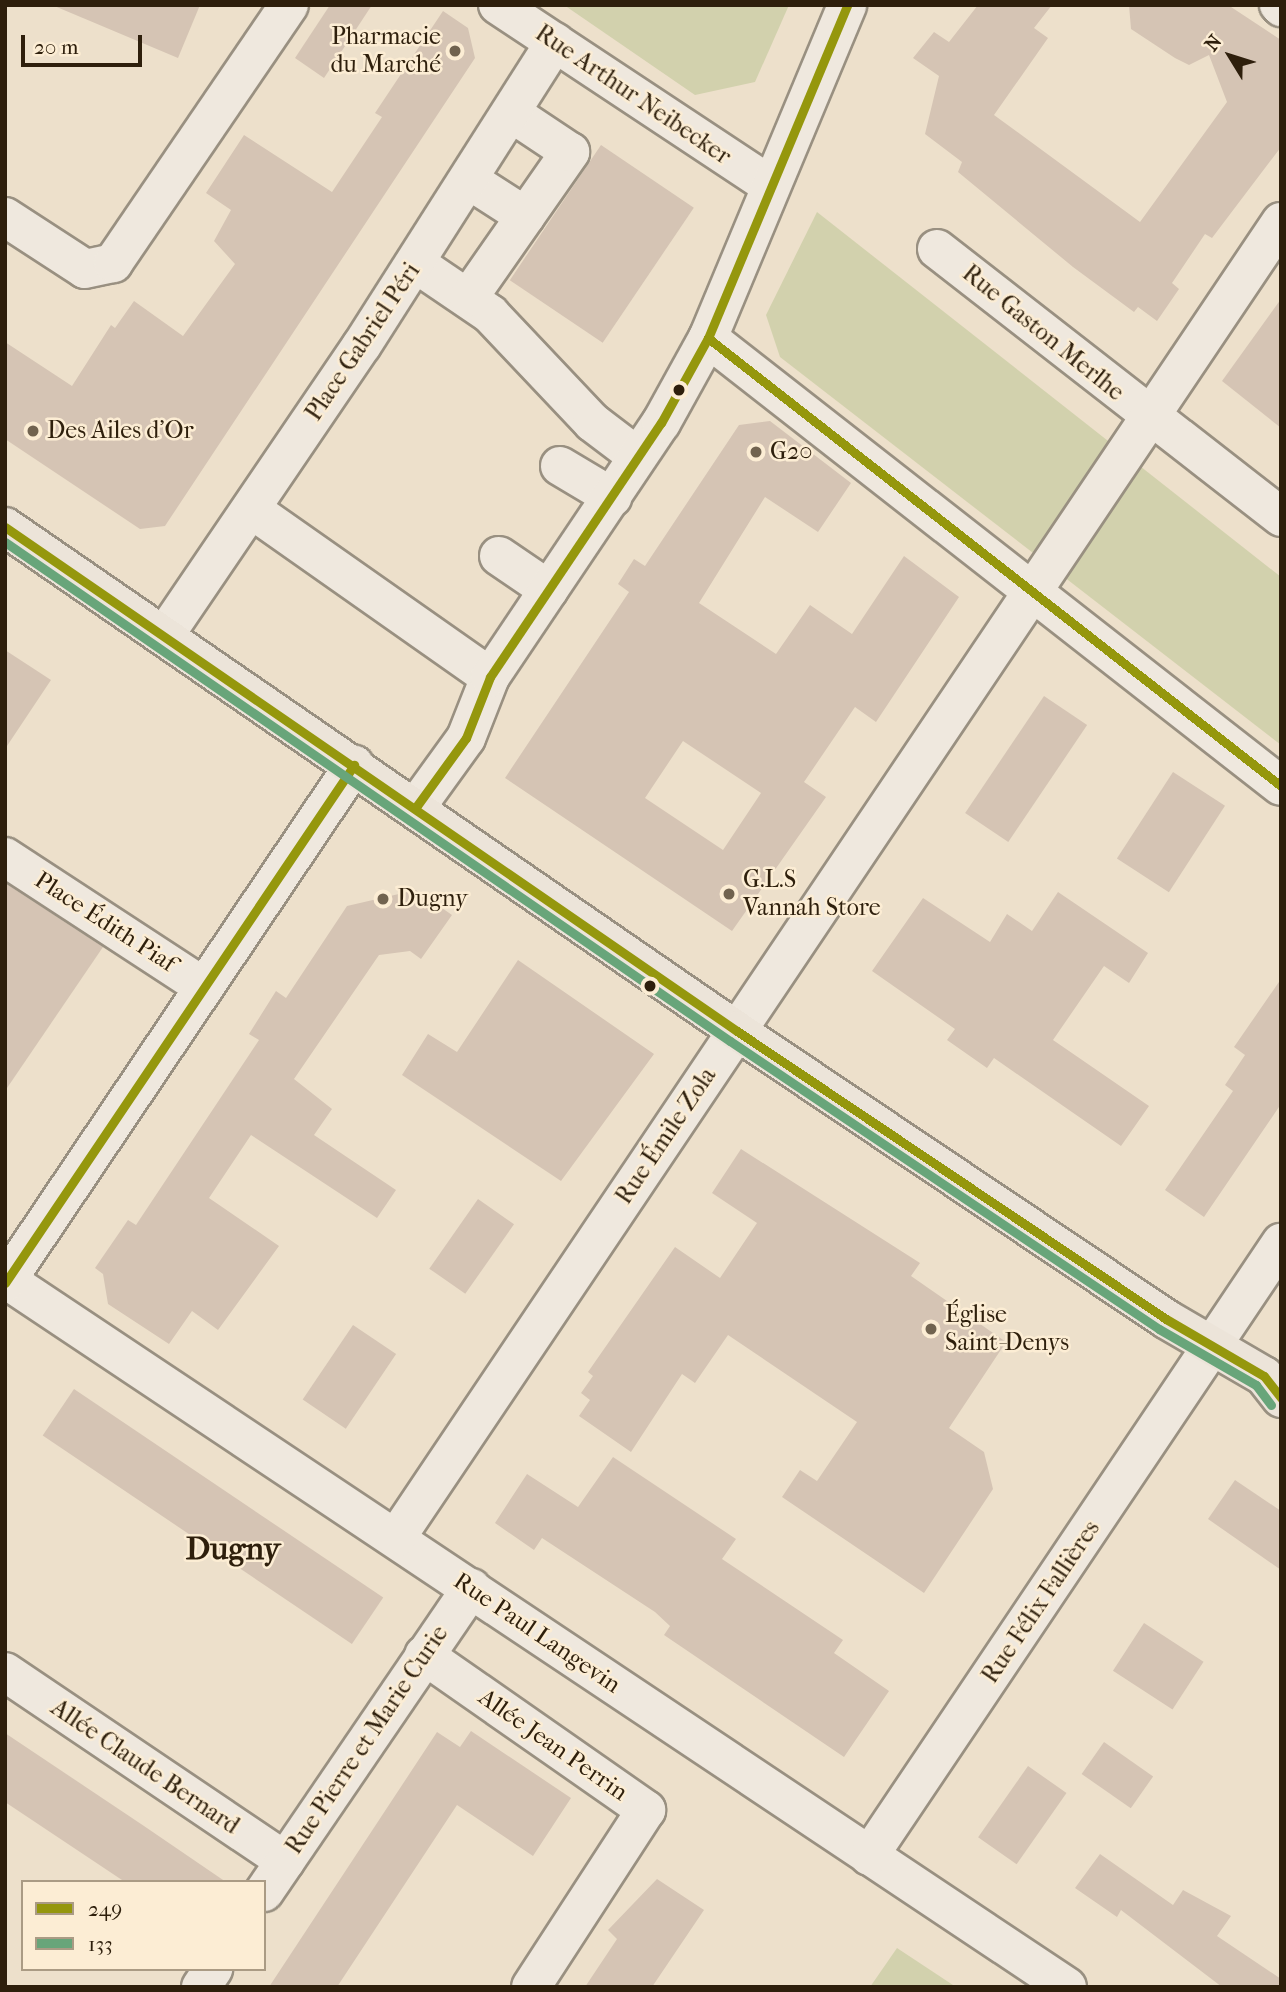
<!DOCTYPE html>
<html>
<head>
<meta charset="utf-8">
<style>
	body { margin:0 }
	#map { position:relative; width:1286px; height:1992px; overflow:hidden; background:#ede0cb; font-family:"IM FELL French Canon",serif }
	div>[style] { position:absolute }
	.green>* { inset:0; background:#d2d1ad }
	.building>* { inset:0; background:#d5c4b4; transform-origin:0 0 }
	.roads { filter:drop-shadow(2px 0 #999081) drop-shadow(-2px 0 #999081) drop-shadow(0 2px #999081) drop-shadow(0 -2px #999081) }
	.minor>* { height:38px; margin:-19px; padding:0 19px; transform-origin:19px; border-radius:19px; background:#efe8de }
	.major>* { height:38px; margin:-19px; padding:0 19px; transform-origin:19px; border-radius:19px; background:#ece4d9 }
	.bus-1>* { height:9px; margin:-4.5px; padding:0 4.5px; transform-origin:4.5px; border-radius:4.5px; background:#95970d }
	.bus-2>* { height:9px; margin:-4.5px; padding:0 4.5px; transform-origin:4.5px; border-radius:4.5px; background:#68a57a }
	.dots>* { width:19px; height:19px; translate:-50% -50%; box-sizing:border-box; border:4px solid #fcedd4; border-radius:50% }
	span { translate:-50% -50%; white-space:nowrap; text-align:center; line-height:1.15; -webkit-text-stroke:5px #fcedd4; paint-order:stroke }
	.poi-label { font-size:24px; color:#2e1f0c }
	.right { translate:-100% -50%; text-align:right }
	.left { translate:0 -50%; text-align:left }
	.street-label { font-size:24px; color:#2e1f0c }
	.district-label { font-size:32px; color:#2e1f0c; font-weight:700 }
	.frame { position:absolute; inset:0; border:7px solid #2e1f0c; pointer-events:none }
	.legend { position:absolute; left:21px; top:1880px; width:245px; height:91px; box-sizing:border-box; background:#fcedd4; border:2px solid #aa9b84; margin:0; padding:9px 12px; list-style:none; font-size:21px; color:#2e1f0c }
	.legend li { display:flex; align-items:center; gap:14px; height:35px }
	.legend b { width:35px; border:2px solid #aa9b84 }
	.north { position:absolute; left:1195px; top:21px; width:70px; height:70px; -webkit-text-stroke:5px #fcedd4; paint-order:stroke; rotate:308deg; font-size:19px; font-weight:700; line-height:28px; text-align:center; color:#2e1f0c }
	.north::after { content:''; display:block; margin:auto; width:24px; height:32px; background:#2e1f0c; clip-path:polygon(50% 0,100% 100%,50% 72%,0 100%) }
	.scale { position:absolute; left:21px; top:35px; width:121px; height:32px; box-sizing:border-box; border:4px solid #2e1f0c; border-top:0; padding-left:9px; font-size:21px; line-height:24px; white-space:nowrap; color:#2e1f0c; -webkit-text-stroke:5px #fcedd4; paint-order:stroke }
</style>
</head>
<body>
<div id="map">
	<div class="green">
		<div style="clip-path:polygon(564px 5px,789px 5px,755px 82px,695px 95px)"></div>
		<div style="clip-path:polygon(817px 212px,1281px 577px,1281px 745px,780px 357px,766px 315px)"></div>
		<div style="clip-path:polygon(897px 1948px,956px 1987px,870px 1987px)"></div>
	</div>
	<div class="building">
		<div style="clip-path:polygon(52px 5px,200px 5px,178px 58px)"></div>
		<div style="clip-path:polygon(330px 5px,372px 5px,324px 78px,295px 58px)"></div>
		<div style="clip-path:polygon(978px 5px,1052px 5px,1034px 28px,1048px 38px,994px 115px,1140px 222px,1227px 102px,1209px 55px,1189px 65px,1175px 58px,1131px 29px,1129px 5px,1228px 5px,1281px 40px,1281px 147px,1212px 238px,1205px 234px,1172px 283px,1179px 289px,1157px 321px,1138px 307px,1134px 312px,1073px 267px,958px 172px,962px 162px,925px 134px,939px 76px,913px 58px,934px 32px,949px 42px)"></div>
		<div style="clip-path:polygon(443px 11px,468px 28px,475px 58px,165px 526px,140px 529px,5px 439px,5px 342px,72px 386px,111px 325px,115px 328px,134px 301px,183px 336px,235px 264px,214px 241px,231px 210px,206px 193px,244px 135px,332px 192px,382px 117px,375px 113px)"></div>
		<div style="left:601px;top:145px;width:112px;height:163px;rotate:34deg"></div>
		<div style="clip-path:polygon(1281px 299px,1281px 428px,1222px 381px)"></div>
		<div style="clip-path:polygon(evenodd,770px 421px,851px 483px,818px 532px,765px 497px,699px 603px,776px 654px,810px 605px,852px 634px,904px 556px,959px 597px,876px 722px,855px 707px,804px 782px,826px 797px,732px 931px,505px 778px,629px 592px,618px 584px,634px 559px,645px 566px,739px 425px,770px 421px,683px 741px,761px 793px,723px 850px,645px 798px,683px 741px)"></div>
		<div style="clip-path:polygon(5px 650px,51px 680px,5px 749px)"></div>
		<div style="left:1044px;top:696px;width:52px;height:141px;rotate:34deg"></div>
		<div style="left:1173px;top:772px;width:62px;height:103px;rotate:33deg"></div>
		<div style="clip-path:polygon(5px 883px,103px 947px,5px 1091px)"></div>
		<div style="clip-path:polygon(416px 890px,452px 915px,421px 959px,410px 951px,379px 955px,294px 1079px,332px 1109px,314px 1135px,396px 1190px,377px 1218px,251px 1135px,209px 1198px,279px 1246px,218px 1330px,192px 1311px,169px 1344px,108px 1304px,103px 1274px,95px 1268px,128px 1220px,136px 1225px,259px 1040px,249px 1034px,276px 991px,286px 998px,347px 906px)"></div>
		<div style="clip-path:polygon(1058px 892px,1148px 953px,1129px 983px,1104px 966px,1053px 1040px,1149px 1106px,1121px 1146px,994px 1058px,987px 1068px,947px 1040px,955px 1029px,872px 971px,923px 898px,990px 942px,1007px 914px,1032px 931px)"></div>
		<div style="clip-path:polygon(518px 960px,654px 1054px,561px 1181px,402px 1075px,428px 1034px,457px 1052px)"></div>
		<div style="clip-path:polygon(1281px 979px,1281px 1104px,1204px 1217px,1165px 1190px,1233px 1091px,1225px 1085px,1245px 1055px,1234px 1047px)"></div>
		<div style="clip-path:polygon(741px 1149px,920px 1263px,911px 1276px,1006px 1342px,949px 1428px,984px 1452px,993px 1489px,924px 1593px,782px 1497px,800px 1470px,817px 1481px,857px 1422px,728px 1335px,695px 1383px,682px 1374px,631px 1452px,579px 1416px,590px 1400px,581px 1393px,593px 1376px,588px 1372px,675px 1247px,720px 1278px,757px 1223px,712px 1193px)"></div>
		<div style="left:478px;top:1199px;width:44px;height:85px;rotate:35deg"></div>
		<div style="left:353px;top:1325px;width:52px;height:90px;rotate:34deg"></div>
		<div style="left:74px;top:1389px;width:373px;height:56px;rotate:34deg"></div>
		<div style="clip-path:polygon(613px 1457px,736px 1539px,722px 1559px,843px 1640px,834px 1653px,889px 1691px,844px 1757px,664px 1635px,670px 1626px,655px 1612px,542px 1538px,534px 1550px,495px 1523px,527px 1474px,578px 1507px)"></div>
		<div style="clip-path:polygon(1235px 1480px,1281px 1511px,1281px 1570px,1208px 1519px)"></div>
		<div style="left:1144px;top:1623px;width:71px;height:57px;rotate:33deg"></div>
		<div style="clip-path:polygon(471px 1731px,571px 1798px,533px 1856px,457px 1805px,337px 1987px,269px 1987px,437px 1732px,460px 1747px)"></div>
		<div style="clip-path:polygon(5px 1733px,144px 1826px,226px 1882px,125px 1882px,5px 1802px)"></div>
		<div style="left:1104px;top:1742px;width:60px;height:39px;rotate:35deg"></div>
		<div style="left:1028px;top:1766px;width:47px;height:87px;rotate:35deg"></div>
		<div style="clip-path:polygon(1100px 1854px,1173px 1905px,1183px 1890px,1231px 1916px,1217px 1936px,1281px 1979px,1281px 1987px,1222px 1987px,1121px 1910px,1117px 1917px,1075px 1888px)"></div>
		<div style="clip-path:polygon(657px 1879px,704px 1910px,652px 1987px,585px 1987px,617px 1939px,608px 1930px)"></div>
	</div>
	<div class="roads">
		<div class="minor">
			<div style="left:498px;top:5px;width:324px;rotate:33.5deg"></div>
			<div style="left:1279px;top:5px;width:3px;rotate:45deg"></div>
			<div style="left:469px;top:180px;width:67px;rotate:32.7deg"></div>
			<div style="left:5px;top:217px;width:95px;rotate:33deg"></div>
			<div style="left:85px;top:269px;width:29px;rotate:-12deg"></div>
			<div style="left:113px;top:263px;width:312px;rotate:-55.7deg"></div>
			<div style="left:937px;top:249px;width:436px;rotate:37.9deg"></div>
			<div style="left:415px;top:263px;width:91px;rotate:34.2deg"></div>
			<div style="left:490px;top:314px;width:149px;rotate:46.6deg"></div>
			<div style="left:592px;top:422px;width:56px;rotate:37.1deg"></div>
			<div style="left:469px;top:297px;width:177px;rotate:-55.1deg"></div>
			<div style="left:570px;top:152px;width:69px;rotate:-146.3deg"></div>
			<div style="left:708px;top:338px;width:727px;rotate:38.02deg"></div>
			<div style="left:560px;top:466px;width:61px;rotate:30.8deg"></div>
			<div style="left:251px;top:509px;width:292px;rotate:35.1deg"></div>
			<div style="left:499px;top:556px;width:60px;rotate:34.2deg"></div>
			<div style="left:164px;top:636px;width:352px;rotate:-55.8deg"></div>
			<div style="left:362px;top:345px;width:359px;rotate:-57.5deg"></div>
			<div style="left:416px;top:807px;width:85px;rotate:-54.1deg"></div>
			<div style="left:466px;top:738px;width:66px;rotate:-68.5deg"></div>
			<div style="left:490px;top:677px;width:306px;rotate:-56.1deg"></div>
			<div style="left:661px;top:423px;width:97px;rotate:-61.1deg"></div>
			<div style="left:708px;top:338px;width:361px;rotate:-67.3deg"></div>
			<div style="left:5px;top:857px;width:238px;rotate:33.2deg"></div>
			<div style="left:7px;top:1280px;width:1274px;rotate:33.7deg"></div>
			<div style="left:5px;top:1283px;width:625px;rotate:-56.03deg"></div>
			<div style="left:396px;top:1538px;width:1586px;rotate:-56.08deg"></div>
			<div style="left:424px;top:1655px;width:271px;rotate:34.9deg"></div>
			<div style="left:646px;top:1810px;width:211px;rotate:123deg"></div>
			<div style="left:5px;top:1672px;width:338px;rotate:34deg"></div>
			<div style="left:869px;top:1856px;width:739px;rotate:-56.09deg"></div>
			<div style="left:264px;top:1892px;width:368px;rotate:-55.7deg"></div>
			<div style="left:201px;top:1987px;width:22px;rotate:-56deg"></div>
		</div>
		<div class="major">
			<div style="left:5px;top:527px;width:889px;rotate:34.55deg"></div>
			<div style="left:737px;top:1031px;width:517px;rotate:33.87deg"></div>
			<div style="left:1166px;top:1319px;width:113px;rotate:30.2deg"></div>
			<div style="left:1264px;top:1376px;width:28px;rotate:52deg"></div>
		</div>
	</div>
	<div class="bus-1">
		<div style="left:708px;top:338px;width:727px;rotate:38.02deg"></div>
		<div style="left:5px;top:527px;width:889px;rotate:34.55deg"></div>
		<div style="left:737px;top:1031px;width:517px;rotate:33.87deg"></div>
		<div style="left:1166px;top:1319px;width:113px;rotate:30.2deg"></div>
		<div style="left:1264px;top:1376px;width:28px;rotate:52deg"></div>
		<div style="left:416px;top:807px;width:85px;rotate:-54.1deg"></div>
		<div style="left:466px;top:738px;width:66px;rotate:-68.5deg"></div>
		<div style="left:490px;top:677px;width:306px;rotate:-56.1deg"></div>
		<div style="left:661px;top:423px;width:97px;rotate:-61.1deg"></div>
		<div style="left:708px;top:338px;width:361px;rotate:-67.3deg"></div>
		<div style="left:5px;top:1283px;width:625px;rotate:-56.03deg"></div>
	</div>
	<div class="bus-2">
		<div style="left:5px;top:542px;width:880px;rotate:34.54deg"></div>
		<div style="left:730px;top:1041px;width:517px;rotate:33.87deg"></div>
		<div style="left:1159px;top:1329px;width:112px;rotate:30deg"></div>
		<div style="left:1256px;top:1385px;width:25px;rotate:53deg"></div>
	</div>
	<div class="dots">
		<div style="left:455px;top:51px;background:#71634f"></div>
		<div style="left:679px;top:390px;background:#2e1f0c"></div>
		<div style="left:33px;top:431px;background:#71634f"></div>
		<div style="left:756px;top:452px;background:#71634f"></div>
		<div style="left:729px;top:894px;background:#71634f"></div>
		<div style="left:383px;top:899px;background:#71634f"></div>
		<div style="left:650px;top:986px;background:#2e1f0c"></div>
		<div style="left:931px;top:1329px;background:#71634f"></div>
	</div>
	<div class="poi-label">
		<span class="right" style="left:441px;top:51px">Pharmacie<br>du Marché</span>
		<span class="left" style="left:47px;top:431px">Des Ailes d'Or</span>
		<span class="left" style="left:770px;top:452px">G20</span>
		<span class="left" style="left:743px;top:894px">G.L.S<br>Vannah Store</span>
		<span class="left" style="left:397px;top:899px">Dugny</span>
		<span class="left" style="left:945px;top:1329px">Église<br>Saint-Denys</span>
	</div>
	<div class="street-label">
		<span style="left:633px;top:95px;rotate:34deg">Rue Arthur Neibecker</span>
		<span style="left:1043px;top:333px;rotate:39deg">Rue Gaston Merlhe</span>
		<span style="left:363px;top:342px;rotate:-56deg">Place Gabriel Péri</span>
		<span style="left:105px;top:922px;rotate:33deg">Place Édith Piaf</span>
		<span style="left:666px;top:1136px;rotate:-56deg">Rue Émile Zola</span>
		<span style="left:1041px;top:1602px;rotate:-56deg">Rue Félix Fallières</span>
		<span style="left:537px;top:1633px;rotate:34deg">Rue Paul Langevin</span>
		<span style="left:367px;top:1740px;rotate:-56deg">Rue Pierre et Marie Curie</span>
		<span style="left:553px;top:1745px;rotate:35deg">Allée Jean Perrin</span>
		<span style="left:145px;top:1767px;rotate:34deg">Allée Claude Bernard</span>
	</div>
	<div class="district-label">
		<span style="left:233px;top:1549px">Dugny</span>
	</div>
	<div class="frame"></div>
	<ul class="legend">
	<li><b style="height:9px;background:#95970d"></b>249</li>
	<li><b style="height:9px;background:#68a57a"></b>133</li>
	</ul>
	<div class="north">N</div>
	<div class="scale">20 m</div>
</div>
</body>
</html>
